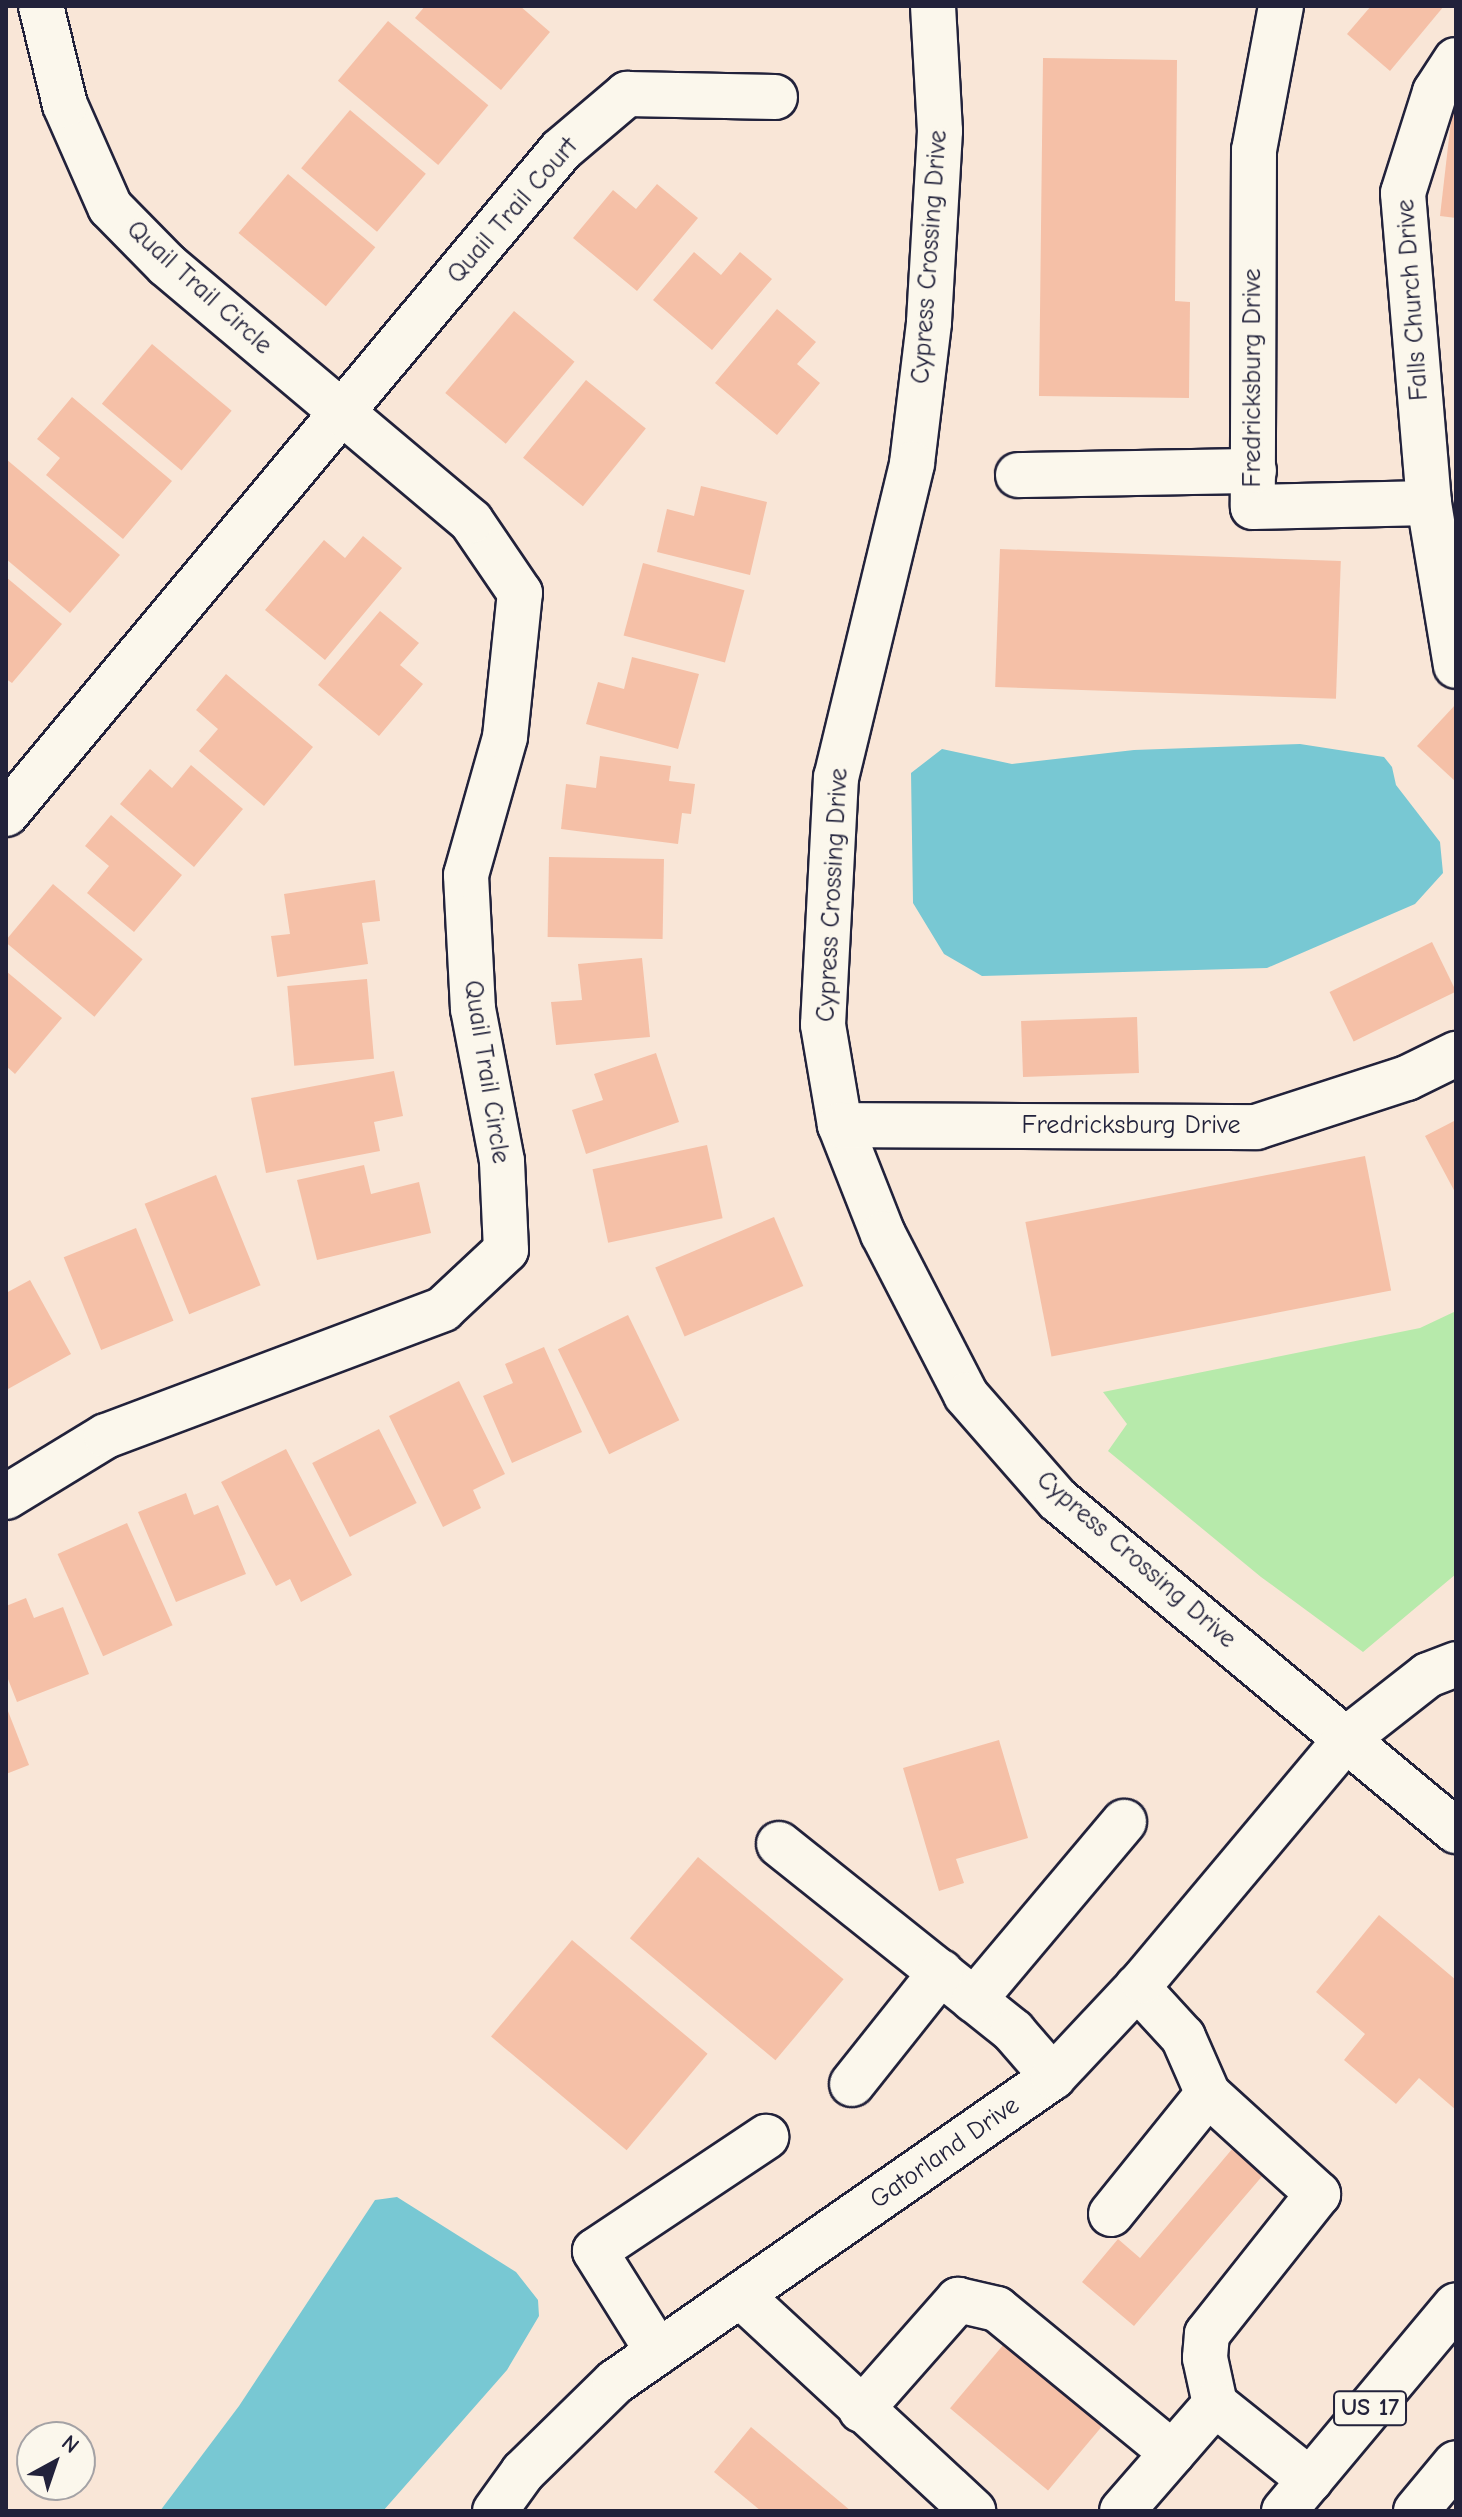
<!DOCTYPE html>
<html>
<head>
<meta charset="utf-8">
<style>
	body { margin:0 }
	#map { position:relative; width:1462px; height:2517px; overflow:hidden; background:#f9e6d7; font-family:"Comic Neue",sans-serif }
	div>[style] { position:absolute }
	.green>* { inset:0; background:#b7eaab }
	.water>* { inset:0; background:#78c8d3 }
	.building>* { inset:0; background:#f5c0a7; transform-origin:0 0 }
	.roads { filter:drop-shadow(2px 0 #22223b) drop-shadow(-2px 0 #22223b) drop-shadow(0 2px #22223b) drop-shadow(0 -2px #22223b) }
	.minor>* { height:44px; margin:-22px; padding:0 22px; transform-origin:22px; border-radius:22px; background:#fbf7ec }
	.major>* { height:44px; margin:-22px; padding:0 22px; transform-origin:22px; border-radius:22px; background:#fbf7ec }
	span { translate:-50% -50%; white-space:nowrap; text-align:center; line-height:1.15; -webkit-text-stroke:6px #fbf7ec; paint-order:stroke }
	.shield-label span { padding:2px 6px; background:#fbf7ec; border:2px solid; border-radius:6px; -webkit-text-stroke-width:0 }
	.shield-label { font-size:24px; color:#22223b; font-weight:700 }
	.street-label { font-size:26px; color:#22223b }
	.frame { position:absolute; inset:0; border:8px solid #22223b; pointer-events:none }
	.north { position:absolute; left:16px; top:2421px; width:80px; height:80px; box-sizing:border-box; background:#fbf7ec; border:2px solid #a4a2a5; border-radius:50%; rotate:40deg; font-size:22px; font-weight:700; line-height:32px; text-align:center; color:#22223b }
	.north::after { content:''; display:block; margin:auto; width:28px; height:36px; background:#22223b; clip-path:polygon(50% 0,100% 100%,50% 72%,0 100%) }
</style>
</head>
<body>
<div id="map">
	<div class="green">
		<div style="clip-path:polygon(1456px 1311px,1456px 1574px,1363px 1652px,1261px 1577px,1108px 1451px,1127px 1424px,1103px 1392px,1420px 1328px)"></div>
	</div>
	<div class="water">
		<div style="clip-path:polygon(1300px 744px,1384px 757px,1392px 767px,1396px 785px,1440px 842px,1443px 873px,1415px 904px,1267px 968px,982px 976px,944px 954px,913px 903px,911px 773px,942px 749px,1012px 764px,1134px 750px)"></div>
		<div style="clip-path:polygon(397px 2197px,516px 2272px,538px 2300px,539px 2316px,507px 2370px,383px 2511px,160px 2511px,239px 2406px,375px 2200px)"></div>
	</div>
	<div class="building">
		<div style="clip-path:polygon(425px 6px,520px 6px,550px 32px,501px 90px,415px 18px)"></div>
		<div style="clip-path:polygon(1371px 6px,1444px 6px,1390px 71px,1347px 34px)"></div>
		<div style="left:388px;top:21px;width:131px;height:78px;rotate:40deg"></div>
		<div style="clip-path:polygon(1043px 58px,1177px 60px,1175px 301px,1190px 302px,1189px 398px,1039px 396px)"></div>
		<div style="clip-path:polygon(1453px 103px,1456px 103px,1456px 218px,1440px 216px)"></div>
		<div style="left:350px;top:110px;width:99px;height:76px;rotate:40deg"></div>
		<div style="left:288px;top:174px;width:114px;height:77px;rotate:40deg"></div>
		<div style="clip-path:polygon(657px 184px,698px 218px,637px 291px,573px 238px,613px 190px,636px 209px)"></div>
		<div style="clip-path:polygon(694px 252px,721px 275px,740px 252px,772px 279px,712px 350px,653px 300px)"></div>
		<div style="clip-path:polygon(777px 309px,816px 342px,797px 364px,820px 383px,777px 435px,715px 383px)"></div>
		<div style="left:514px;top:311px;width:79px;height:107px;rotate:40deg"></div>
		<div style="left:152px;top:344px;width:104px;height:78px;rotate:40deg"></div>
		<div style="left:586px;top:380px;width:77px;height:100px;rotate:39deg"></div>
		<div style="clip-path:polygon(72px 397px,172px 481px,123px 539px,46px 475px,60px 458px,37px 439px)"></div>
		<div style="clip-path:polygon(6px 459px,120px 555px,70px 613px,6px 559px)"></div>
		<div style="clip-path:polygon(701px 486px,767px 502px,750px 575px,657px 552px,667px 509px,694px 516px)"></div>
		<div style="clip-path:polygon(363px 536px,402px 568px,325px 660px,265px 610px,324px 540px,345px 558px)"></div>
		<div style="left:1000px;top:549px;width:341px;height:138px;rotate:2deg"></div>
		<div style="left:643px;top:563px;width:105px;height:75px;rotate:15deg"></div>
		<div style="clip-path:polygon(6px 577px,62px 624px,12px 683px,6px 679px)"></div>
		<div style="clip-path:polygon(380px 611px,419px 643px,400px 665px,423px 684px,379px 736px,318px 685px)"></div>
		<div style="clip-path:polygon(632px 657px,699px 674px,678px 749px,586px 724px,598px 682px,624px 689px)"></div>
		<div style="clip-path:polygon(226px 674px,313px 747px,264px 806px,199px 751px,218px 729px,196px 710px)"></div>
		<div style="clip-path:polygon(1456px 704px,1456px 782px,1417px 746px)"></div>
		<div style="clip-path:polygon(600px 756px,671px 766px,669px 781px,695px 784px,691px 814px,682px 813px,678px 844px,561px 829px,566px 784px,596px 788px)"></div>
		<div style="clip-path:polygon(191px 765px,243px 809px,194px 867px,120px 804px,150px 769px,172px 788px)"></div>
		<div style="clip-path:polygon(111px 815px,182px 875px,134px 932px,87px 893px,109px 866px,85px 846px)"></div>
		<div style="left:549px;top:857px;width:115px;height:80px;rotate:1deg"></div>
		<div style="clip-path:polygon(375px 880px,380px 921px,362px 923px,368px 964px,277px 977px,271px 936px,290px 934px,284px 894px)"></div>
		<div style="left:53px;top:884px;width:117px;height:75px;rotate:40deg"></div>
		<div style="left:1432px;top:942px;width:55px;height:114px;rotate:64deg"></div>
		<div style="clip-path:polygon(642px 958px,650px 1037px,556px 1045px,551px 1002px,582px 1000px,578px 964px)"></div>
		<div style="clip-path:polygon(6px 971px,62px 1018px,15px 1074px,6px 1066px)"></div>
		<div style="left:367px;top:979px;width:80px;height:80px;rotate:85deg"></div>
		<div style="left:1137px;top:1017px;width:56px;height:116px;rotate:88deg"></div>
		<div style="clip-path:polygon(656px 1053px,679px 1122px,586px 1154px,572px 1110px,603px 1100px,594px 1074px)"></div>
		<div style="clip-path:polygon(394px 1071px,403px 1116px,374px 1122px,380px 1151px,266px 1173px,251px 1098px)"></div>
		<div style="clip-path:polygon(1456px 1120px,1456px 1194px,1425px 1136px)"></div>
		<div style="left:707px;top:1145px;width:75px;height:117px;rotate:78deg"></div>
		<div style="left:1365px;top:1156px;width:137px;height:346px;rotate:79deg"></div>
		<div style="clip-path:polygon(364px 1165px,371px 1194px,419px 1182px,431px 1233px,317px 1260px,297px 1180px)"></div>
		<div style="left:216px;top:1175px;width:119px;height:77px;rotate:68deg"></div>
		<div style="left:774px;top:1217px;width:75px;height:129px;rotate:67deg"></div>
		<div style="left:136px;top:1228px;width:100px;height:78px;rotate:68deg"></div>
		<div style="clip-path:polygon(30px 1280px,71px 1354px,8px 1389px,6px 1293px)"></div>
		<div style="left:628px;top:1315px;width:117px;height:78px;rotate:64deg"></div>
		<div style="clip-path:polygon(544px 1347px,582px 1432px,512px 1463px,483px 1396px,513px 1383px,505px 1364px)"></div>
		<div style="clip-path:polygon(459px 1381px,505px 1474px,473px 1490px,481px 1508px,443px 1527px,389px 1416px)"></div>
		<div style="left:379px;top:1429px;width:83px;height:75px;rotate:63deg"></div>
		<div style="clip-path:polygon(286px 1449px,352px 1575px,301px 1602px,290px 1579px,276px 1586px,221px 1482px)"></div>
		<div style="clip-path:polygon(186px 1493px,194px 1515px,218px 1505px,246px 1574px,176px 1602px,138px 1512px)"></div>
		<div style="left:127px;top:1523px;width:112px;height:76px;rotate:66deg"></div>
		<div style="clip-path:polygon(26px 1598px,34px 1618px,63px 1607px,89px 1674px,17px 1702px,6px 1674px,6px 1606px)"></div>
		<div style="clip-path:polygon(6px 1706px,29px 1765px,6px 1774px)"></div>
		<div style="clip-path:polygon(999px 1740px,1028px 1838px,956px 1859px,964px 1883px,939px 1891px,903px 1768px)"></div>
		<div style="left:698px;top:1857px;width:190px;height:106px;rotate:40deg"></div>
		<div style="clip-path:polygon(1379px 1915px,1456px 1980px,1456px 2110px,1419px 2078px,1396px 2104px,1344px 2060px,1365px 2034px,1316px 1992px)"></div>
		<div style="left:572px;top:1940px;width:177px;height:126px;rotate:40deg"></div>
		<div style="clip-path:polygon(1233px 2148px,1264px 2174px,1134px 2326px,1082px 2282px,1118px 2239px,1140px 2258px)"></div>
		<div style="left:1004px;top:2344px;width:128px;height:84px;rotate:40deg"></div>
		<div style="clip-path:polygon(751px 2427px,851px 2511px,761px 2511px,714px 2472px)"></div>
	</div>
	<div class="roads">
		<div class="minor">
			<div style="left:933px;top:6px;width:125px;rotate:86.8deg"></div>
			<div style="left:940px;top:131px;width:192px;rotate:93.3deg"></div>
			<div style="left:929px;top:323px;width:142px;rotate:96.9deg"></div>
			<div style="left:912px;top:464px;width:322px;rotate:103.6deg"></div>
			<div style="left:836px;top:777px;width:248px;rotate:93deg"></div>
			<div style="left:823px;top:1025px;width:101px;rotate:80.4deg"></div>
			<div style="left:840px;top:1125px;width:117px;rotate:68.5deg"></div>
			<div style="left:883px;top:1234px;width:181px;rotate:62.7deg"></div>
			<div style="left:966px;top:1395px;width:140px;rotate:48.8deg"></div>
			<div style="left:1058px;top:1500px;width:518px;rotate:39.75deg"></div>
			<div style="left:1281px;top:6px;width:147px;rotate:100.6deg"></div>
			<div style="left:1254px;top:150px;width:357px;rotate:90.2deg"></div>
			<div style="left:1253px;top:507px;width:176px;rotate:-1.3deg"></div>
			<div style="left:1429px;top:503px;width:165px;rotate:80.6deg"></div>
			<div style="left:1018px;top:475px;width:236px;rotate:-1deg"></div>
			<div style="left:1429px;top:503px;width:311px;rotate:-94.8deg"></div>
			<div style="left:1403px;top:193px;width:106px;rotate:-72.4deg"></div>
			<div style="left:1435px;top:92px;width:38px;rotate:-57deg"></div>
			<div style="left:6px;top:814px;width:865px;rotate:-50.11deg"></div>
			<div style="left:561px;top:150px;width:87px;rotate:-40.3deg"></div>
			<div style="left:627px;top:94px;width:148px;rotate:1.2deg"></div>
			<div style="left:840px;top:1125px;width:416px;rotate:0.3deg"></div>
			<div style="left:1256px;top:1127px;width:159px;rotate:-18deg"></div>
			<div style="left:1407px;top:1078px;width:55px;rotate:-26.1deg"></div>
			<div style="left:6px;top:1497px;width:117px;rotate:-31.4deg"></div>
			<div style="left:106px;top:1436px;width:360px;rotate:-20.6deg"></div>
			<div style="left:443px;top:1309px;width:86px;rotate:-43.1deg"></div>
			<div style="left:506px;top:1250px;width:89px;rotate:-92.6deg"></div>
			<div style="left:502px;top:1161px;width:155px;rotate:-100.8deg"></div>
			<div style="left:473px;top:1009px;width:134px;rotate:-93deg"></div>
			<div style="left:466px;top:875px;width:143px;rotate:-74.2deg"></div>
			<div style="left:505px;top:737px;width:145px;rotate:-84.1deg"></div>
			<div style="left:520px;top:593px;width:87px;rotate:-124.2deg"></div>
			<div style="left:471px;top:521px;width:397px;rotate:-139.9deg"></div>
			<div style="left:167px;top:265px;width:81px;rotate:-134.5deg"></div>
			<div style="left:110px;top:207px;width:111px;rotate:-113.8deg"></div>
			<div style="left:65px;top:105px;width:102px;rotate:-103.6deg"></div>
			<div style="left:779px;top:1844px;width:300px;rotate:38.6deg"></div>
			<div style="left:1013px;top:2031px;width:61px;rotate:49deg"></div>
			<div style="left:1137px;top:1987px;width:68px;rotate:47.4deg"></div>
			<div style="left:1183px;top:2037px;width:62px;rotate:66.3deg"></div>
			<div style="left:1208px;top:2094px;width:149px;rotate:42.3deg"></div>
			<div style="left:1318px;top:2194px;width:179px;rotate:128.4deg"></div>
			<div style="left:1207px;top:2334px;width:24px;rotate:95deg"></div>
			<div style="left:1205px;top:2358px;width:47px;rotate:77.7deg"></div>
			<div style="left:974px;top:2000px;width:233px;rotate:-49.9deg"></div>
			<div style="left:852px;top:2084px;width:143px;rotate:-51.5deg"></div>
			<div style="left:1111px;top:2214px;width:154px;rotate:-51.1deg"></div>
			<div style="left:740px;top:2295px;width:318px;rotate:42.8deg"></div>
			<div style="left:658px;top:2352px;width:119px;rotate:-122deg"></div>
			<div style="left:595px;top:2251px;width:206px;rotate:-33.7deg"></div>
			<div style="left:861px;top:2410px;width:147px;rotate:-48.6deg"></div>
			<div style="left:958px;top:2300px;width:40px;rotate:13deg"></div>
			<div style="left:997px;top:2309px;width:227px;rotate:39.4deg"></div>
			<div style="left:495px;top:2511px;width:48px;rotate:-54.3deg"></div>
			<div style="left:523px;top:2472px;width:129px;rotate:-44.4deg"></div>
			<div style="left:615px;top:2382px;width:534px;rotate:-34.85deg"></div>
			<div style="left:1053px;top:2077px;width:132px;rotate:-46.8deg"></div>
			<div style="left:1143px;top:1981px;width:314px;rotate:-50deg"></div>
			<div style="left:1345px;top:1740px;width:105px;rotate:-38.1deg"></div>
			<div style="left:1428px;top:1675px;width:30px;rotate:-21deg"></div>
			<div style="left:1122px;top:2511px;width:142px;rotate:-49deg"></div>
			<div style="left:1215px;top:2404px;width:122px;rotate:38.7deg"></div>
		</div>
		<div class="major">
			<div style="left:1284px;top:2511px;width:268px;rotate:-50.1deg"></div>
			<div style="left:1416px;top:2511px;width:62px;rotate:-50.2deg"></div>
		</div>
	</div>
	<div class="shield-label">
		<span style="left:1370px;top:2408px">US 17</span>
	</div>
	<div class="street-label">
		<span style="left:513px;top:211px;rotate:-49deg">Quail Trail Court</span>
		<span style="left:930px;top:257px;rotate:-86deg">Cypress Crossing Drive</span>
		<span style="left:199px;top:288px;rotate:42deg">Quail Trail Circle</span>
		<span style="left:1413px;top:300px;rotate:-94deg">Falls Church Drive</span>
		<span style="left:1253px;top:378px;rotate:-90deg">Fredricksburg Drive</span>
		<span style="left:833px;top:895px;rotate:-87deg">Cypress Crossing Drive</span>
		<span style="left:486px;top:1072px;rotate:81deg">Quail Trail Circle</span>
		<span style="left:1131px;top:1126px">Fredricksburg Drive</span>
		<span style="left:1136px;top:1560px;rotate:41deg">Cypress Crossing Drive</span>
		<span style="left:945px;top:2153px;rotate:-35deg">Gatorland Drive</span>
	</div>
	<div class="frame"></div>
	<div class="north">N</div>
</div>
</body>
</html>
